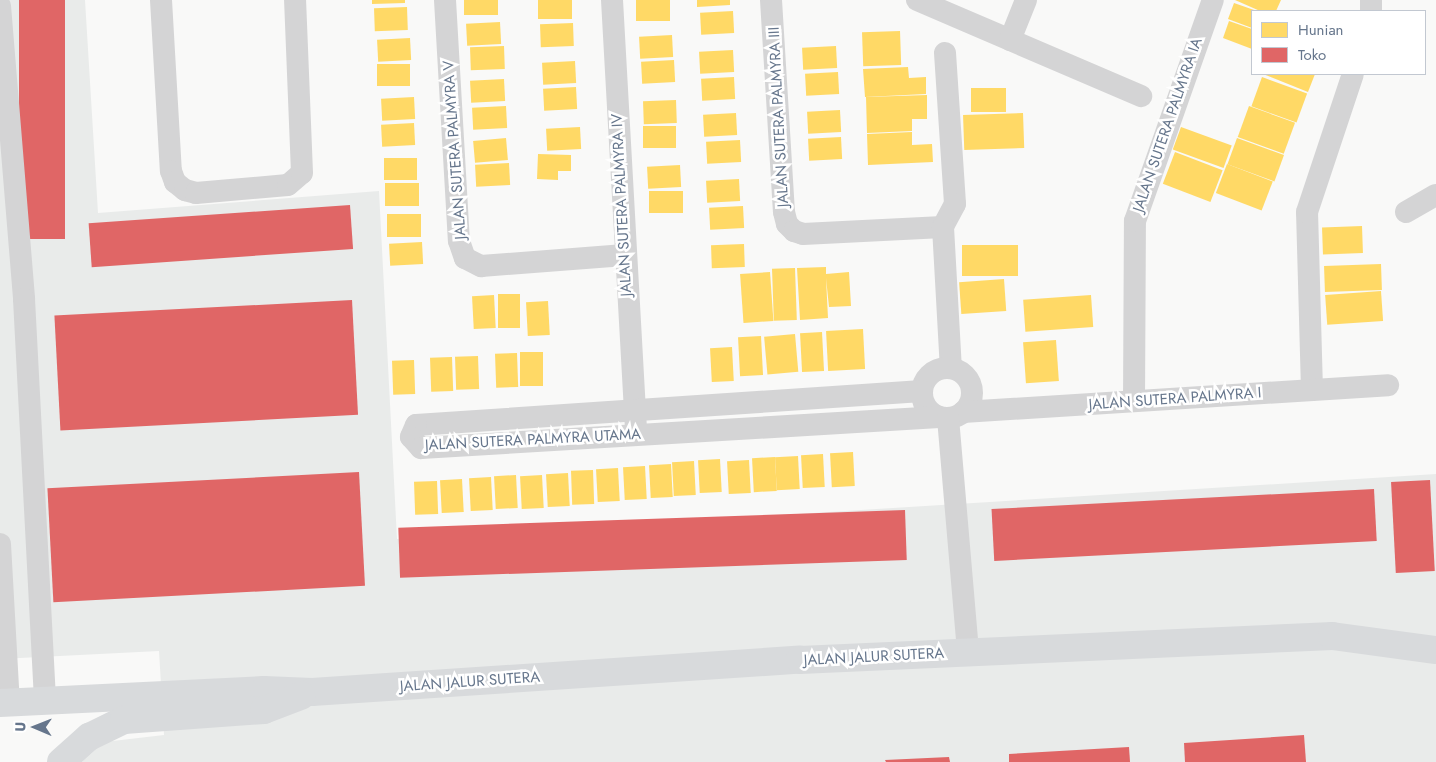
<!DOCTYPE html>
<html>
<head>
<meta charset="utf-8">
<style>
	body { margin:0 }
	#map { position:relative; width:1436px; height:762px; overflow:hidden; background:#f9f9f8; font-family:Jost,sans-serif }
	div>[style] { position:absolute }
	.built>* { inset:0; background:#e9ebea }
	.homes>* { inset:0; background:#ffd966; transform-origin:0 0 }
	.shops>* { inset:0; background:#e06666; transform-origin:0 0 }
	.street>* { height:22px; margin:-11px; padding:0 11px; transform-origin:11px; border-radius:11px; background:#d4d4d5 }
	.street>.ring { margin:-11px; padding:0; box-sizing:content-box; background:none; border:22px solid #d4d4d5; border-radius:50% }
	.secondary>* { height:28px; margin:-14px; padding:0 14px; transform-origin:14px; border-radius:14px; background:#d8dadc }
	span { translate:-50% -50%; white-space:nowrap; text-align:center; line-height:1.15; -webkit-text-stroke:5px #fff; paint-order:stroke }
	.street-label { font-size:15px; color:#66768c }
	.legend { position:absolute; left:1251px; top:10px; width:175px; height:65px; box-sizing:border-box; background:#fff; border:1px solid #c2c8d1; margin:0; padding:6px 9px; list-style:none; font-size:15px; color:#66768c }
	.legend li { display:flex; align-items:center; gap:10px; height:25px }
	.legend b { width:25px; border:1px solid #c2c8d1 }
	.north { position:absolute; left:10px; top:702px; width:50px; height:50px; -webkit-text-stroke:4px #fff; paint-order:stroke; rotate:271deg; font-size:14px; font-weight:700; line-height:20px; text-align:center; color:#66768c }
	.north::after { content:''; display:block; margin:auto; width:18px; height:22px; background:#66768c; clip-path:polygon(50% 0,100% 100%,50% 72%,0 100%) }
</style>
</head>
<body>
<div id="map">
	<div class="built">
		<div style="clip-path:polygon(0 0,85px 0,98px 213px,379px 191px,397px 539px,1436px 474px,1436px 762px,82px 762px,104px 742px,164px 735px,159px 651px,0 659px)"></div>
	</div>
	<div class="homes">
		<div style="clip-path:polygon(372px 0,405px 0,405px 3px,372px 4px)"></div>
		<div style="left:464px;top:0;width:34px;height:15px"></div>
		<div style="left:538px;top:0;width:34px;height:19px"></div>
		<div style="left:636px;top:0;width:34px;height:21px"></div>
		<div style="clip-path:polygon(697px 0,730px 0,730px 5px,697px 7px)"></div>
		<div style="clip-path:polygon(1235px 0,1281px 0,1276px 11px,1260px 11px)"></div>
		<div style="clip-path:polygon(1234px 3px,1257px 11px,1252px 11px,1252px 28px,1228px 19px)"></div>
		<div style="left:407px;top:7px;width:23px;height:33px;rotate:88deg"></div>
		<div style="left:733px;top:11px;width:22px;height:33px;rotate:87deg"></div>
		<div style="clip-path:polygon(1229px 21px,1252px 29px,1252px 49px,1223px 38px)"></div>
		<div style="left:500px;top:22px;width:22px;height:34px;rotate:87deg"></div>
		<div style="left:573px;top:23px;width:23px;height:33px;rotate:88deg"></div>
		<div style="left:900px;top:31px;width:34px;height:38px;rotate:88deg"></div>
		<div style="left:672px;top:35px;width:22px;height:33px;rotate:87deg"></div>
		<div style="left:410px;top:38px;width:22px;height:33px;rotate:87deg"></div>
		<div style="left:504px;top:46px;width:23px;height:34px;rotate:88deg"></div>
		<div style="left:836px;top:46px;width:22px;height:34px;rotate:87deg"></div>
		<div style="left:733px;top:50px;width:22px;height:34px;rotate:87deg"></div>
		<div style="left:674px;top:60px;width:22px;height:33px;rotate:87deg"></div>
		<div style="left:575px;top:61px;width:22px;height:33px;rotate:87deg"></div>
		<div style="left:410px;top:64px;width:22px;height:33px;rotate:90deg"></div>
		<div style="clip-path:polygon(908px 67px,909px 78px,926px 77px,926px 94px,865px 97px,863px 69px)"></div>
		<div style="left:838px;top:72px;width:22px;height:33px;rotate:87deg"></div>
		<div style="clip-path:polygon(1263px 74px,1315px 74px,1308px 92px)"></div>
		<div style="left:734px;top:77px;width:22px;height:33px;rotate:87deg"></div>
		<div style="left:1262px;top:77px;width:48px;height:31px;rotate:20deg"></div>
		<div style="left:504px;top:79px;width:22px;height:34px;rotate:87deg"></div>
		<div style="left:576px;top:87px;width:22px;height:33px;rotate:87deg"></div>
		<div style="left:971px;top:88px;width:35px;height:24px"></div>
		<div style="clip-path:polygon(927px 95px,927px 119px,912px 119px,912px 131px,867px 133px,866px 97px)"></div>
		<div style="left:414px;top:97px;width:22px;height:33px;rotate:87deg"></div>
		<div style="left:676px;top:100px;width:23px;height:33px;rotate:88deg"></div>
		<div style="left:506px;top:106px;width:22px;height:34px;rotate:87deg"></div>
		<div style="left:1249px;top:106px;width:49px;height:33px;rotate:20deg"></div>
		<div style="left:840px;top:110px;width:22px;height:33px;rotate:87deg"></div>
		<div style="left:736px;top:113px;width:22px;height:33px;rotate:87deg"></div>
		<div style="left:1023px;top:113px;width:35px;height:60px;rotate:88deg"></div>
		<div style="left:414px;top:123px;width:22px;height:33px;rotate:87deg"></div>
		<div style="left:643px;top:126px;width:33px;height:22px"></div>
		<div style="left:580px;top:127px;width:22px;height:34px;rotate:87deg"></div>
		<div style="left:1181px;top:127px;width:54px;height:24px;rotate:20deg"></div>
		<div style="clip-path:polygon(912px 132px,912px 145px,932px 144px,933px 162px,868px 165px,867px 134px)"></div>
		<div style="left:841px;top:137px;width:22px;height:33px;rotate:87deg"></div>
		<div style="left:506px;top:138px;width:22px;height:33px;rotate:85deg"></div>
		<div style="left:1237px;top:138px;width:50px;height:28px;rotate:20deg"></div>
		<div style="left:740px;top:140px;width:22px;height:34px;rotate:87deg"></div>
		<div style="left:1175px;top:152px;width:51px;height:34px;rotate:21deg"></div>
		<div style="clip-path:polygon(538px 154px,571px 155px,571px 171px,558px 171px,558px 180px,537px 179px)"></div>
		<div style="left:417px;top:158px;width:22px;height:33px;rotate:90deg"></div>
		<div style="left:509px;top:163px;width:22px;height:34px;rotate:87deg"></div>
		<div style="left:1227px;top:164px;width:49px;height:31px;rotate:21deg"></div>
		<div style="left:680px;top:165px;width:22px;height:33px;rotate:87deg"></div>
		<div style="left:739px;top:179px;width:22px;height:33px;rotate:87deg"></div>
		<div style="left:419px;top:183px;width:23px;height:34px;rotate:90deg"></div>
		<div style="left:683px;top:191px;width:22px;height:34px;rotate:90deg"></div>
		<div style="left:743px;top:206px;width:22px;height:34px;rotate:87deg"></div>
		<div style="left:421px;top:214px;width:23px;height:34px;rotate:90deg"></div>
		<div style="left:1362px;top:226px;width:27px;height:40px;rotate:88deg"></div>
		<div style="left:422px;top:242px;width:22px;height:33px;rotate:87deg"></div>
		<div style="left:744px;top:244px;width:23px;height:33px;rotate:88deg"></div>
		<div style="left:1018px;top:245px;width:31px;height:56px;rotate:90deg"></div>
		<div style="left:1381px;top:264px;width:26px;height:57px;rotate:88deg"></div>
		<div style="clip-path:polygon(826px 267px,826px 274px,849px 272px,851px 306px,829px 307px,826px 278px,828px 318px,800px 320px,797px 268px)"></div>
		<div style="left:795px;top:268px;width:52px;height:23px;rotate:88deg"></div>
		<div style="left:770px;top:272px;width:49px;height:30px;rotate:86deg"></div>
		<div style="left:1004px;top:279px;width:32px;height:45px;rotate:86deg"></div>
		<div style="left:1381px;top:291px;width:30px;height:56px;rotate:86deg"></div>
		<div style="left:498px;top:294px;width:22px;height:34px"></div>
		<div style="left:494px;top:295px;width:33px;height:22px;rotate:87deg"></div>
		<div style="left:1091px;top:295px;width:32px;height:68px;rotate:86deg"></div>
		<div style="left:548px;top:301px;width:34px;height:22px;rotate:87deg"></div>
		<div style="left:863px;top:329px;width:40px;height:37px;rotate:87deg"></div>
		<div style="left:822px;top:332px;width:39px;height:22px;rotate:87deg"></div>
		<div style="left:795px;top:334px;width:38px;height:31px;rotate:85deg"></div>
		<div style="left:761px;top:336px;width:39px;height:23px;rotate:87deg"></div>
		<div style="left:1056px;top:340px;width:41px;height:33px;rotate:86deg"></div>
		<div style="left:732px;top:347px;width:34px;height:22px;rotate:87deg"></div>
		<div style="left:520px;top:352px;width:23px;height:34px"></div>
		<div style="left:517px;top:353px;width:34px;height:22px;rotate:88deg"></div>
		<div style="left:478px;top:356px;width:33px;height:23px;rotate:88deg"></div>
		<div style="left:452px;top:357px;width:34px;height:22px;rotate:88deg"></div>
		<div style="left:414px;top:360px;width:34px;height:22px;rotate:88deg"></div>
		<div style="left:853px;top:452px;width:34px;height:23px;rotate:87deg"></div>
		<div style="left:823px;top:454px;width:33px;height:22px;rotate:87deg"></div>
		<div style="left:798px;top:456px;width:33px;height:23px;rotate:87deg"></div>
		<div style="left:775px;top:457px;width:34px;height:23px;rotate:87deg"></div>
		<div style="left:720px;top:459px;width:33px;height:22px;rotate:87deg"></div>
		<div style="left:749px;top:460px;width:33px;height:22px;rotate:87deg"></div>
		<div style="left:694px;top:461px;width:34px;height:22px;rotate:87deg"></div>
		<div style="left:671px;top:464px;width:33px;height:22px;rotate:87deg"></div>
		<div style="left:645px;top:466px;width:33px;height:22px;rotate:87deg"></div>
		<div style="left:618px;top:468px;width:33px;height:22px;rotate:87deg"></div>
		<div style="left:593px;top:470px;width:34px;height:22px;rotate:88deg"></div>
		<div style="left:568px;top:473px;width:33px;height:22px;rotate:87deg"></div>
		<div style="left:516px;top:475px;width:33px;height:22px;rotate:87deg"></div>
		<div style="left:542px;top:475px;width:33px;height:22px;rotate:87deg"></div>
		<div style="left:491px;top:477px;width:33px;height:22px;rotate:87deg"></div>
		<div style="left:462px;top:479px;width:33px;height:22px;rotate:87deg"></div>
		<div style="left:437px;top:481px;width:33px;height:23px;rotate:88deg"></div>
	</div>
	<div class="shops">
		<div style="left:19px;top:0;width:46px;height:239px"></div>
		<div style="left:350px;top:205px;width:44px;height:262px;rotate:86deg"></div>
		<div style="left:352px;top:300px;width:115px;height:298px;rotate:87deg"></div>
		<div style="left:359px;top:472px;width:114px;height:312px;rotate:87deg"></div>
		<div style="left:1430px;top:480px;width:91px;height:39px;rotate:87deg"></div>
		<div style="left:1374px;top:489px;width:52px;height:383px;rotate:87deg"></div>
		<div style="left:905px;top:510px;width:50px;height:507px;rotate:88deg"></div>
		<div style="clip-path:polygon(1304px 735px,1306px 762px,1185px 762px,1184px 743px)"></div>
		<div style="clip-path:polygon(1129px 747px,1130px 762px,1009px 762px,1009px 754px)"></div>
		<div style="clip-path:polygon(949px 757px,950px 762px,886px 762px,885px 760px)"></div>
	</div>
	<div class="street">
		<div style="left:161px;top:0;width:171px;rotate:86.7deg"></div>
		<div style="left:171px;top:171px;width:12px;rotate:70deg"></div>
		<div style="left:175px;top:182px;width:13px;rotate:39deg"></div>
		<div style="left:185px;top:190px;width:11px;rotate:15deg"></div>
		<div style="left:196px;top:193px;width:92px;rotate:-5deg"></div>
		<div style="left:288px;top:185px;width:18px;rotate:-41deg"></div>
		<div style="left:302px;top:173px;width:173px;rotate:-92.3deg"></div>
		<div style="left:445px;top:0;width:241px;rotate:86.7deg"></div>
		<div style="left:459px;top:241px;width:18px;rotate:71deg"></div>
		<div style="left:465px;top:258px;width:18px;rotate:27deg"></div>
		<div style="left:481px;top:266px;width:144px;rotate:-4.4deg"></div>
		<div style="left:612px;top:0;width:427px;rotate:86.8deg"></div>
		<div style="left:771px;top:0;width:212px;rotate:86.5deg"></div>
		<div style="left:784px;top:212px;width:12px;rotate:76deg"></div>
		<div style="left:787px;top:224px;width:10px;rotate:45deg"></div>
		<div style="left:794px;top:231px;width:9px;rotate:18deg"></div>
		<div style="left:803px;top:234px;width:140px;rotate:-2.9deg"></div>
		<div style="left:917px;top:0;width:244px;rotate:23.2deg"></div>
		<div style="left:1371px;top:0;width:11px;rotate:90deg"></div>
		<div style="left:0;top:6px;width:294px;rotate:85.3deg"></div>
		<div style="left:24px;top:299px;width:403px;rotate:87deg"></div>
		<div style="left:1010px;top:40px;width:43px;rotate:-68.2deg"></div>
		<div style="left:945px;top:53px;width:151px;rotate:86.2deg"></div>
		<div style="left:955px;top:204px;width:26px;rotate:118deg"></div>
		<div style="left:943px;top:227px;width:141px;rotate:86.8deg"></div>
		<div style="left:1406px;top:212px;width:34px;rotate:-30deg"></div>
		<div class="ring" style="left:922px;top:368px;width:28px;height:28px"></div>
		<div style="left:1312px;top:390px;width:178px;rotate:-91.6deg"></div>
		<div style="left:1307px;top:212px;width:145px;rotate:-71.6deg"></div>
		<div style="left:922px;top:391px;width:507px;rotate:176.16deg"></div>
		<div style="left:416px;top:425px;width:13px;rotate:113deg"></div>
		<div style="left:411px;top:437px;width:15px;rotate:48deg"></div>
		<div style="left:421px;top:448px;width:519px;rotate:-3.42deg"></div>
		<div style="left:1134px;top:401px;width:180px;rotate:-89.7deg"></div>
		<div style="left:1135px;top:221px;width:234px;rotate:-70.6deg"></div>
		<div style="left:963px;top:412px;width:426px;rotate:-3.6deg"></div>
		<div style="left:948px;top:418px;width:236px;rotate:85.1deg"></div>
		<div style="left:0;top:544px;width:159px;rotate:86.8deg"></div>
	</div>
	<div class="secondary">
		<div style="left:0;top:703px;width:264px;rotate:-2.8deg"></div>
		<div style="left:264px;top:690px;width:48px;rotate:2.4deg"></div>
		<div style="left:312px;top:692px;width:489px;rotate:-3.8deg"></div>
		<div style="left:800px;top:660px;width:533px;rotate:-2.58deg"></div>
		<div style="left:1332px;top:636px;width:105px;rotate:7.7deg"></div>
		<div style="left:61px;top:762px;width:38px;rotate:-42deg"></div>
		<div style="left:89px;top:737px;width:39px;rotate:-26deg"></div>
		<div style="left:124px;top:720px;width:140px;rotate:-4.1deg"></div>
		<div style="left:264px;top:710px;width:40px;rotate:-21deg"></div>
	</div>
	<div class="street-label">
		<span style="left:779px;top:117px;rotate:-93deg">JALAN SUTERA PALMYRA III</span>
		<span style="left:1168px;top:125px;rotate:-71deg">JALAN SUTERA PALMYRA IA</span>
		<span style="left:455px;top:150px;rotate:-94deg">JALAN SUTERA PALMYRA V</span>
		<span style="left:622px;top:205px;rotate:-93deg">JALAN SUTERA PALMYRA IV</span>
		<span style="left:1175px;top:399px;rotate:-4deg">JALAN SUTERA PALMYRA I</span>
		<span style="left:533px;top:440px;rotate:-3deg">JALAN SUTERA PALMYRA UTAMA</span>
		<span style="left:874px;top:657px;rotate:-3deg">JALAN JALUR SUTERA</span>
		<span style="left:470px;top:682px;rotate:-4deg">JALAN JALUR SUTERA</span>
	</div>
	<ul class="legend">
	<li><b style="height:14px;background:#ffd966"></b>Hunian</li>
	<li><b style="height:14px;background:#e06666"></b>Toko</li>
	</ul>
	<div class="north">U</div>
</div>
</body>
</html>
